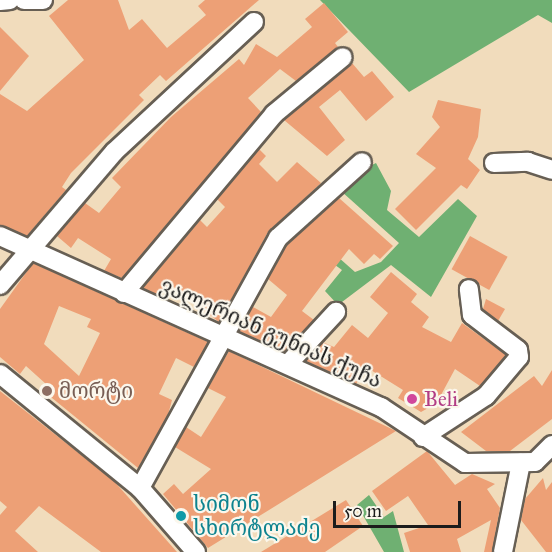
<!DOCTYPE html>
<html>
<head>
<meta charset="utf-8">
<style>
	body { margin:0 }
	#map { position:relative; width:552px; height:552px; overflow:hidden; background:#f1dcbc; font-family:"IM FELL Great Primer","Noto Serif Georgian",serif }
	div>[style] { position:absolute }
	.forest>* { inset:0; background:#6fb072 }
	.building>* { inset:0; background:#eda076; transform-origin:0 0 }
	.roads { filter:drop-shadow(2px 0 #675f54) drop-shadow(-2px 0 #675f54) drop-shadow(0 2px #675f54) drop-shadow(0 -2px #675f54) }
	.minor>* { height:18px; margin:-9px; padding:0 9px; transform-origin:9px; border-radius:9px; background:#fff }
	.dots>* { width:16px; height:16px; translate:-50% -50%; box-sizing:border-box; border:3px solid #fbf7ec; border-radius:50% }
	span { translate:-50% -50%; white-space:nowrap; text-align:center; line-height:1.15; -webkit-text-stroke:4.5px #fbf7ec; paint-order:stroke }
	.street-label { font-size:21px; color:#1c1c1c }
	.education-label { font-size:21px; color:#785e54 }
	.left { translate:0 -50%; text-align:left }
	.hotel-label { font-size:21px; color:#b23c85 }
	.culture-label { font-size:21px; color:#0d838f }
	.scale { position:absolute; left:333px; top:501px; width:128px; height:27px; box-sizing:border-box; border:3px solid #1c1c1c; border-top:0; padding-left:8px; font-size:18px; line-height:21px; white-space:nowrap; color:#1c1c1c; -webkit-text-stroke:4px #fbf7ec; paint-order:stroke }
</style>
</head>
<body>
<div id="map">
	<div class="forest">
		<div style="clip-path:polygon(320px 0,552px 0,552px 23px,538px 15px,409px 92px)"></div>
		<div style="clip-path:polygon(376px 163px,391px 191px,387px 210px,419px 237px,458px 199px,477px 216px,431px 297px,391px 265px,338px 305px,325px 291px,342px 270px,295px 236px,303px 226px,355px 272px,381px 262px,399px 243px,341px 191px,353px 174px)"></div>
		<div style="clip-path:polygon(369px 495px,384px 517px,393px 511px,404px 552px,384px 552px,357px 505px)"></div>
	</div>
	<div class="building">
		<div style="clip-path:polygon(68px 0,118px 0,129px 30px,142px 19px,167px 48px,206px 15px,198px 6px,205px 0,259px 0,166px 81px,160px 75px,139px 95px,144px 100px,71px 173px,62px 187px,66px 190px,27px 236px,0 225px,0 94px,27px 111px,84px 60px,49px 16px)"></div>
		<div style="clip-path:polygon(324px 3px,348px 32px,335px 43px,338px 47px,296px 81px,280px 69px,248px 98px,261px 112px,122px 278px,104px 271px,111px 259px,78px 238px,71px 248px,57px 236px,85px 203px,99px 213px,121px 187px,112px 178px,171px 117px,239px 59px,244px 65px,256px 44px,277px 57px,312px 27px,305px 19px)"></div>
		<div style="clip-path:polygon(0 27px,29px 56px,0 91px)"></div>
		<div style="clip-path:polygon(352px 63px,364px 77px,372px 71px,394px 97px,366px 121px,340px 90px,319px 107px,345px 140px,327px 156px,284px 120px)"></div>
		<div style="clip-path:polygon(438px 100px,481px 109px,478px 137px,468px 159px,480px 170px,467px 189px,461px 185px,416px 230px,395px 209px,436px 168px,416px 154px,440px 127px,432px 117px)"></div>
		<div style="clip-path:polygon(259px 149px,266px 156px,259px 164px,277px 182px,297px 162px,321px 183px,268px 232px,219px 322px,170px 284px,160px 296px,143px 288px,200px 220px,207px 227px,225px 207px,217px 199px)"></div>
		<div style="clip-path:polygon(339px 198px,393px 246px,380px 259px,374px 254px,364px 264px,349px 249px,302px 311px,314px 320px,284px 351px,239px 331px,253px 307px,271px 317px,287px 295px,268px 279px,287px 245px)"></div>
		<div style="left:470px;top:236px;width:43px;height:38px;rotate:29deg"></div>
		<div style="clip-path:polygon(evenodd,33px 263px,208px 342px,194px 367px,176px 358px,159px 394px,172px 400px,168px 415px,138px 468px,41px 389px,46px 384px,26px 366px,20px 374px,0 357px,0 309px,33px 263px,59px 306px,91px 319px,87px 327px,100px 333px,79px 376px,44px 344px,59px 306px)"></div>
		<div style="clip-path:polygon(391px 272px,417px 294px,411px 302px,429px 317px,422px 327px,451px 342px,462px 323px,506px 355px,480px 386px,455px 369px,441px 395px,446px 398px,421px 412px,398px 398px,403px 390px,366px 367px,356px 384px,306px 361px,323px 342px,334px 347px,352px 325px,368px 338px,388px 313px,370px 297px)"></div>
		<div style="clip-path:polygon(486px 299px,505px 309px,498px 321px,483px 309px)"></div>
		<div style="clip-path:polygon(229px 351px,396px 431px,208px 548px,163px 494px,174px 484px,183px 494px,211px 469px,175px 447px,186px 427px,201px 437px,226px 397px,208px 388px)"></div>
		<div style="clip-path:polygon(552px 370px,552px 419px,510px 451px,486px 451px,461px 432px,534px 376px,542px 386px)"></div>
		<div style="clip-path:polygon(0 391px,113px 480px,177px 552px,101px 552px,39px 506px,15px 531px,38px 552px,0 552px,0 515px,7px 507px,0 501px)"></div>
		<div style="clip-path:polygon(427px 451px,455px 485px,472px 474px,495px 484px,487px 489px,500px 508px,492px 552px,484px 552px,491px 520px,457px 539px,461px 552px,410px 552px,404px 533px,428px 525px,408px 496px,386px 511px,372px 491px)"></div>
		<div style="clip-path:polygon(543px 478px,546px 490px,552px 482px,552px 552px,546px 552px,521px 520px,525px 499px)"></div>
		<div style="clip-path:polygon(346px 500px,363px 526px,325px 552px,261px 552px)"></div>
	</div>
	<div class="roads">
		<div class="minor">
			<div style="left:24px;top:0;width:19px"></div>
			<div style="left:0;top:1px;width:10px;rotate:-6deg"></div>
			<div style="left:494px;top:163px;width:34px;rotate:-2deg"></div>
			<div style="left:528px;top:162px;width:25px;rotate:18deg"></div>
			<div style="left:0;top:236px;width:418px;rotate:24.2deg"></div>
			<div style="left:381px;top:407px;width:101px;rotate:33.7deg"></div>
			<div style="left:465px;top:463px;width:70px;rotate:-0.8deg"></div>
			<div style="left:535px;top:462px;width:24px;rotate:-45deg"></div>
			<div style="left:0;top:285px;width:175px;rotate:-49.4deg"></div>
			<div style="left:114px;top:152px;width:191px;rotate:-42.9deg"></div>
			<div style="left:124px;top:293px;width:234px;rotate:-50deg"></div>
			<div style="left:274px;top:114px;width:89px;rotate:-39.6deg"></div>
			<div style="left:288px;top:364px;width:71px;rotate:-47.3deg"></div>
			<div style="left:0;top:374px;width:181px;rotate:39.2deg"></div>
			<div style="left:140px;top:488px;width:85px;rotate:48.8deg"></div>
			<div style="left:423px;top:437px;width:75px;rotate:-33.1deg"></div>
			<div style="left:486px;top:396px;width:51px;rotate:-49.8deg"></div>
			<div style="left:519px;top:357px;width:7px;rotate:-98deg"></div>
			<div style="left:518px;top:350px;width:58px;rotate:-142.7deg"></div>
			<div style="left:472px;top:315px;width:26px;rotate:-97deg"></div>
			<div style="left:140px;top:488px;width:286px;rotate:-61.1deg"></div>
			<div style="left:278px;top:238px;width:113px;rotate:-42.1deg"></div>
			<div style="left:503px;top:552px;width:91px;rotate:-78.6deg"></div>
		</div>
	</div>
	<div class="dots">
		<div style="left:47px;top:391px;background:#8d6e63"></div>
		<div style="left:412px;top:399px;background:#d1479c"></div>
		<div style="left:181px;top:516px;background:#0f9aa8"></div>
	</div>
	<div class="street-label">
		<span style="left:271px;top:333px;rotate:24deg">ვალერიან გუნიას ქუჩა</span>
	</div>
	<div class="education-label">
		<span class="left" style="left:59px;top:391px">მორტი</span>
	</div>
	<div class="hotel-label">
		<span class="left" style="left:424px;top:399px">Beli</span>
	</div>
	<div class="culture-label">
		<span class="left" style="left:193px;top:516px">სიმონ<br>სხირტლაძე</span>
	</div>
	<div class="scale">50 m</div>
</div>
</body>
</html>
